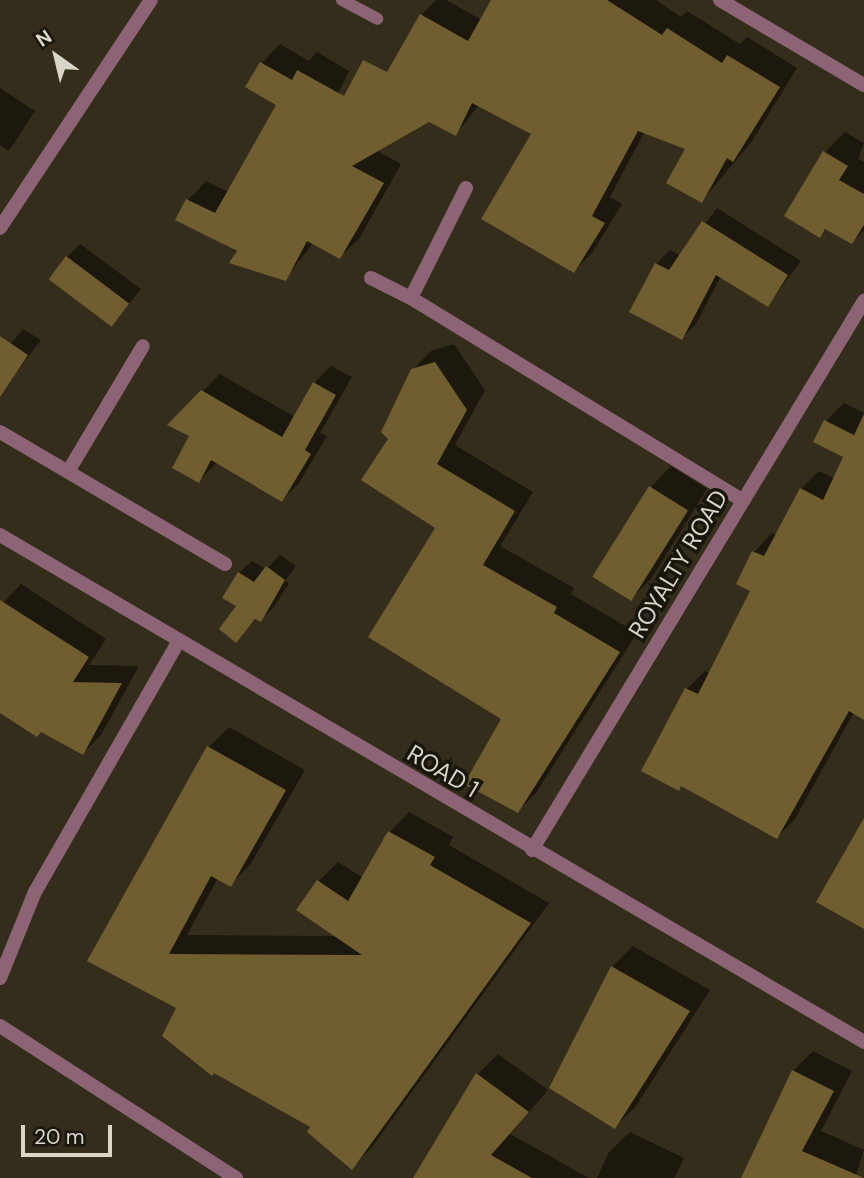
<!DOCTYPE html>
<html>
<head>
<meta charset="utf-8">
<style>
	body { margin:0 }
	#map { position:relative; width:864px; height:1178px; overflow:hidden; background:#352d1b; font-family:"DM Sans",sans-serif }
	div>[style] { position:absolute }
	.shadow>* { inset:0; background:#0007 }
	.building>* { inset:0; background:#705d30; transform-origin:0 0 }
	.service>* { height:12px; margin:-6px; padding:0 6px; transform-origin:6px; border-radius:6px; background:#8d6476 }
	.minor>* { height:14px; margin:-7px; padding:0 7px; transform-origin:7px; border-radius:7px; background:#8d6476 }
	.tertiary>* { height:14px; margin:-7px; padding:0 7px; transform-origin:7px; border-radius:7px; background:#8d6476 }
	span { translate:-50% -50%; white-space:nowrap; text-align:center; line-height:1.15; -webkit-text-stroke:7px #19160e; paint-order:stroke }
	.street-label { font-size:24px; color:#d9d5c9 }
	.north { position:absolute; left:21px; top:21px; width:70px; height:70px; -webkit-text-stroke:5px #19160e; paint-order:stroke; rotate:326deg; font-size:19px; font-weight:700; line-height:28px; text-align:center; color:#d9d5c9 }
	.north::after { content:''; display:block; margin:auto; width:24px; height:32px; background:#d9d5c9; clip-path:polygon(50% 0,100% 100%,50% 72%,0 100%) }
	.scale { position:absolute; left:21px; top:1125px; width:91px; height:32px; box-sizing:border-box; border:4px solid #d9d5c9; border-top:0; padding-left:9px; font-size:21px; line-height:24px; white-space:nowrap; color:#d9d5c9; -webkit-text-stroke:5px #19160e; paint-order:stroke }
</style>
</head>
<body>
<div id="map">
	<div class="shadow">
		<div style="clip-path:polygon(436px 0,446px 0,482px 20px,493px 0,656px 0,681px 17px,687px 11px,740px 44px,747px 37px,797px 68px,752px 141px,702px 201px,687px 149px,645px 131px,610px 197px,622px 204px,592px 253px,574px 271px,533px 133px,479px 105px,456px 134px,429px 120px,376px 150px,401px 164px,359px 239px,340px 257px,313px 243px,285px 279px,178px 219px,188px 200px,206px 181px,229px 192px,279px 105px,262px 63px,280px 44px,309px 61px,317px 52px,349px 71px,328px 114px,357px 129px,421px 15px)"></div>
		<div style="clip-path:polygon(0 88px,35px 111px,9px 151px,0 145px)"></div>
		<div style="clip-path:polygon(845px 132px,864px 143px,858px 159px,864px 162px,864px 230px,852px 242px,827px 228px,819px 236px,787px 216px,825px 152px)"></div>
		<div style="clip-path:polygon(717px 208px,801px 261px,768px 305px,721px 276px,696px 324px,682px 338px,656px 264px,670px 250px,681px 256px)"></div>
		<div style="clip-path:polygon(80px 244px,141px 289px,111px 325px,67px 257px)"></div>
		<div style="clip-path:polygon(23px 329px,41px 340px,0 394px,0 357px)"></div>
		<div style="clip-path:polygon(454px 344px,485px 390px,455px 445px,533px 492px,500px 546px,574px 588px,571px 594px,637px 633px,536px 793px,518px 811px,503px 718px,437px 528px,390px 439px,412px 370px,431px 351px)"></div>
		<div style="clip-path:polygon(331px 366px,352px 377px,320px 433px,327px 436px,299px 483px,282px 500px,217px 462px,199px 481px,191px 436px,170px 424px,220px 374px,295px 417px,314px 383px)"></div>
		<div style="clip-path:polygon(844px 403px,864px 413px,864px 718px,854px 712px,795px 819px,777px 837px,682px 784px,644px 770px,687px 689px,705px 671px,710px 674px,752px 590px,738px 583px,754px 552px,772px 533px,777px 536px,801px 489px,819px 471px,835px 479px,846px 456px,826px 421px)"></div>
		<div style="clip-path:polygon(671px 466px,707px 489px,651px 579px,631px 599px,594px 577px,651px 487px)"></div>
		<div style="clip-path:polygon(280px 555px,296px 566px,285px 581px,289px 583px,274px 607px,261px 620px,257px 618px,236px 640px,239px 573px,252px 561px,266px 569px)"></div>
		<div style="clip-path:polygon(21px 584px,106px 639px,89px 665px,139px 666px,101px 735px,83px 753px,0 711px,0 606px)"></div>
		<div style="clip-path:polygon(229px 727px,305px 770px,250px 865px,230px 885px,218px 878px,187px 935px,337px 936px,318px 882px,338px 862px,363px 878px,390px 832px,409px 812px,453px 837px,449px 845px,549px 903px,372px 1147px,352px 1167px,179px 1007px,90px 960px,209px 747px)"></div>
		<div style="clip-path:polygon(633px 946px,710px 990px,636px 1106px,615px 1127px,551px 1087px,612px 967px)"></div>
		<div style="clip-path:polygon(813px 1051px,852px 1071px,821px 1131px,864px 1150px,855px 1178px,744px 1178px,793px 1071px)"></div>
		<div style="clip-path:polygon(498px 1054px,548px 1090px,510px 1134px,589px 1178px,419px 1178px,478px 1074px)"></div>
		<div style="clip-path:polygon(630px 1132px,684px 1158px,674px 1178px,597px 1178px,609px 1152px)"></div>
	</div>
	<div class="building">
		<div style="clip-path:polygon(491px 0,607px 0,662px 35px,667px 28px,722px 63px,727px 55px,780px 87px,733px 162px,727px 158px,702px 203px,666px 183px,685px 149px,638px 131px,592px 216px,605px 223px,574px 273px,481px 219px,531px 134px,472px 103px,456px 136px,429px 122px,352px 166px,384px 183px,340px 259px,307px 241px,286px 281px,229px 263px,237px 251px,175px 220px,186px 199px,215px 213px,276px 105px,245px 87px,260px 62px,292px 80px,297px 70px,344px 96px,363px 60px,387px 72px,420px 14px,468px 41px)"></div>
		<div style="clip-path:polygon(823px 151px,848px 166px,839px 180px,864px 194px,864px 225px,852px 244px,825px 229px,820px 238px,784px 216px)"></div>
		<div style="clip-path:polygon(702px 221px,788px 275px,768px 307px,716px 275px,682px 340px,629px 312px,655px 263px,669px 270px)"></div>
		<div style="left:66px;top:256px;width:79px;height:29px;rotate:37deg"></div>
		<div style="clip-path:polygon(0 336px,28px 355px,0 397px)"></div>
		<div style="clip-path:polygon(435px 362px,467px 410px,437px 464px,515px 511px,483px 565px,557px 607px,554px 613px,620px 652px,518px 813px,464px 784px,501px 719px,368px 637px,435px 528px,361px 480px,388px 439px,381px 432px,411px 369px)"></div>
		<div style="clip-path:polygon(313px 382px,336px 395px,305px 450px,311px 454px,282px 502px,211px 460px,199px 483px,172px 468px,189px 436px,167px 425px,201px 390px,282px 437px)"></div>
		<div style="clip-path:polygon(864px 414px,864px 720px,849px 711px,777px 839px,681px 786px,679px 791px,641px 771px,685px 688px,698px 694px,750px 591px,736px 584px,752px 551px,764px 556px,800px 488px,823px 500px,843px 457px,813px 442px,824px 420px,854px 435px)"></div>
		<div style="left:649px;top:486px;width:46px;height:107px;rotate:32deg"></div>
		<div style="clip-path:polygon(266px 566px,285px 580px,261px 622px,255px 619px,236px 643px,219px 629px,236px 606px,222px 598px,238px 572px,254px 582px)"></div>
		<div style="clip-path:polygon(0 600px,89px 657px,73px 682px,122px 683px,83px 755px,41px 732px,37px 737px,0 713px)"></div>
		<div style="clip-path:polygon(207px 746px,286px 790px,231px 887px,211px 876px,169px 954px,362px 955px,296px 910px,317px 880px,348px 901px,388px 831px,435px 857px,430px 865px,531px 923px,352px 1170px,307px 1132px,310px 1127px,214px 1073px,212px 1076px,162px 1036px,176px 1008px,87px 961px)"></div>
		<div style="clip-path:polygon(864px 818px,864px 929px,816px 902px)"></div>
		<div style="clip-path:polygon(611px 966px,690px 1011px,615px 1129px,549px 1088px)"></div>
		<div style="clip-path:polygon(792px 1070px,834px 1091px,802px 1151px,864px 1178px,741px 1178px)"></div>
		<div style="clip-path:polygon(476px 1073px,529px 1112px,491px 1155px,532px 1178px,413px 1178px)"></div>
	</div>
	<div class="service">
		<div style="left:342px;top:0;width:40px;rotate:28deg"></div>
	</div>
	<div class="minor">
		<div style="left:720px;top:0;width:167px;rotate:30.6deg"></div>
		<div style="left:466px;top:188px;width:123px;rotate:116.6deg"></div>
		<div style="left:411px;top:298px;width:389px;rotate:31.4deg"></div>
		<div style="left:0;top:228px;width:273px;rotate:-56.5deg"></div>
		<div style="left:371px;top:278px;width:45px;rotate:26.6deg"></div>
		<div style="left:0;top:432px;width:261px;rotate:30.4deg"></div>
		<div style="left:69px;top:470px;width:144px;rotate:-59.2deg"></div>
		<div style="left:532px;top:850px;width:642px;rotate:-58.84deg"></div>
		<div style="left:0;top:978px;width:93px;rotate:-67.9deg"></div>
		<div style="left:35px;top:892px;width:289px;rotate:-60.2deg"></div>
		<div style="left:0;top:1026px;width:281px;rotate:32.8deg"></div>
	</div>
	<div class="tertiary">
		<div style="left:0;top:535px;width:1002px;rotate:30.4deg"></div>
	</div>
	<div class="street-label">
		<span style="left:678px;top:564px;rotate:-59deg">ROYALTY ROAD</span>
		<span style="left:443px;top:771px;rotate:31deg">ROAD 1</span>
	</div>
	<div class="north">N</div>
	<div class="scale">20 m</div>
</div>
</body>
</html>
